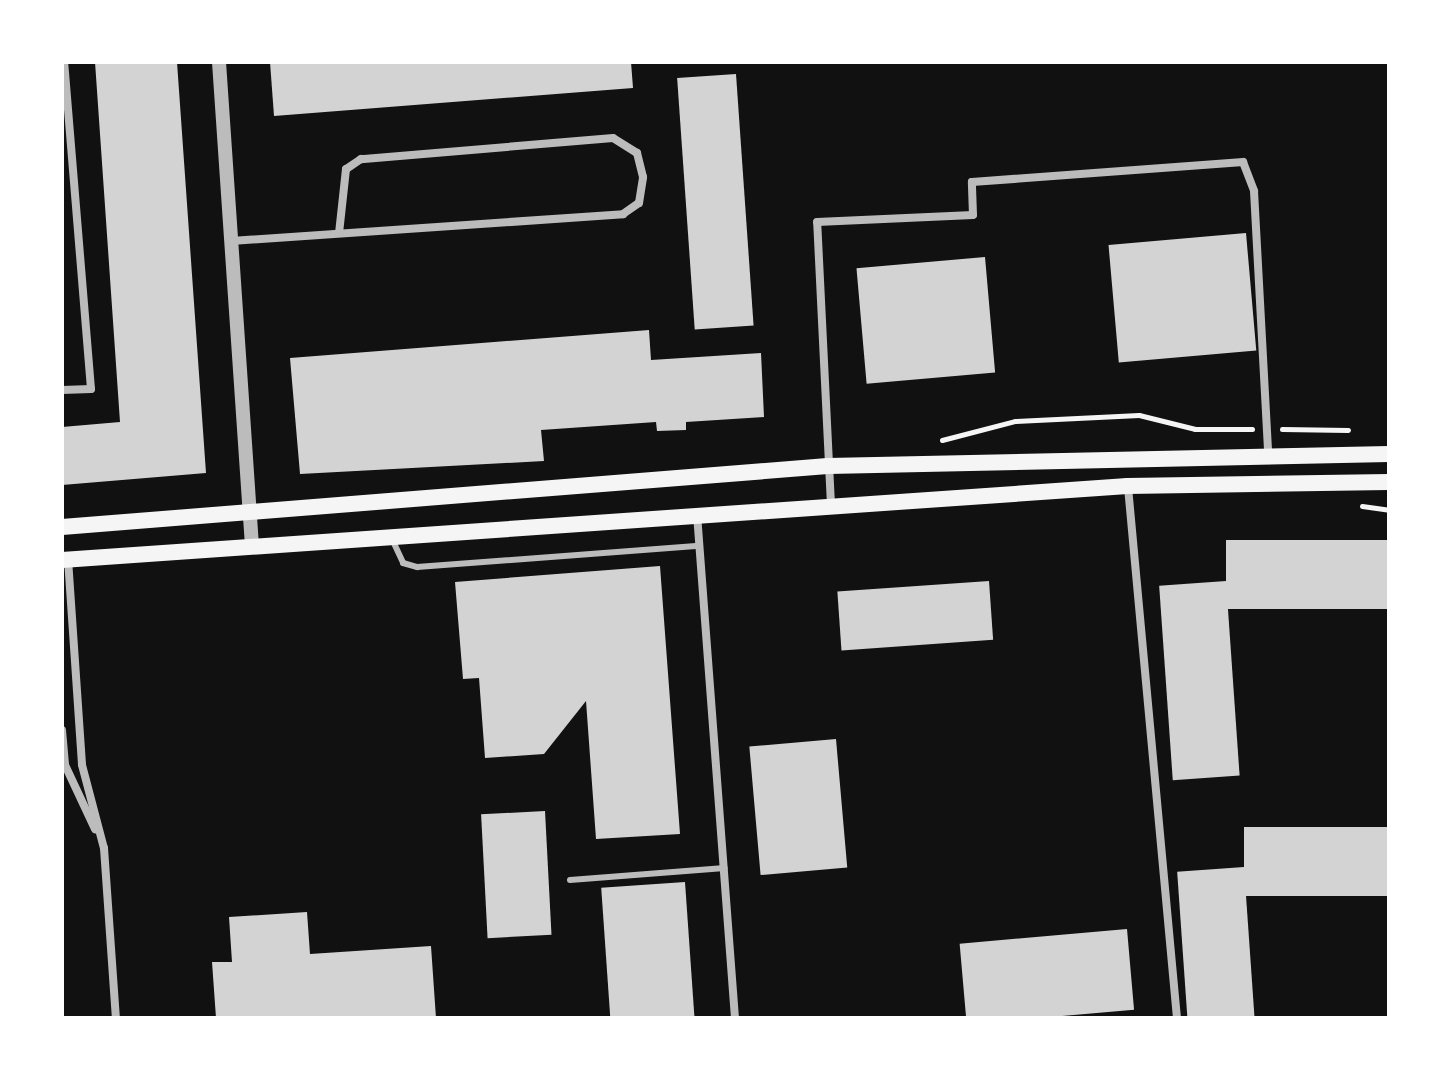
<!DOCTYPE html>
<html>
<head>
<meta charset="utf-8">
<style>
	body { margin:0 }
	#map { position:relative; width:1451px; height:1080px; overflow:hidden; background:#111; font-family:"Alegreya Sans",sans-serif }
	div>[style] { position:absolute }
	.building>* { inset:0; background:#d3d3d3; transform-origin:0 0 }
	.path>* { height:5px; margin:-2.5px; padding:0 2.5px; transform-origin:2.5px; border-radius:2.5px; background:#f5f5f5 }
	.service>* { height:6px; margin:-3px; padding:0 3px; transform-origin:3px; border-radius:3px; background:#bcbcbc }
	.minor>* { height:8px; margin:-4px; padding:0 4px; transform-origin:4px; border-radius:4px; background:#bcbcbc }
	.tertiary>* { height:14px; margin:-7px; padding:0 7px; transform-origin:7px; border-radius:7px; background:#bcbcbc }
	.secondary>* { height:16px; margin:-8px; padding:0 8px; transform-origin:8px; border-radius:8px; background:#f5f5f5 }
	span { translate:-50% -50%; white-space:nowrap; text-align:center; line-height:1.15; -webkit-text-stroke:7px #fff; paint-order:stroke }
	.frame { position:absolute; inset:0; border:64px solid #fff; pointer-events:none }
</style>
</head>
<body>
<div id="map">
	<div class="building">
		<div style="clip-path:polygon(95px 62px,177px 62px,206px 473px,62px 485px,62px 427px,120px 422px)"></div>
		<div style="clip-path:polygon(270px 62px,631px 62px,633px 88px,274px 116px)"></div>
		<div style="left:736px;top:74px;width:252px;height:59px;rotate:86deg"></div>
		<div style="left:1246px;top:233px;width:118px;height:138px;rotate:85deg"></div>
		<div style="left:985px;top:257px;width:116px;height:129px;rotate:85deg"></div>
		<div style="clip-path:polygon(649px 330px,651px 360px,761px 353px,764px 417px,686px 422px,686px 430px,657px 431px,656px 422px,541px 430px,544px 461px,300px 474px,290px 358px)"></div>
		<div style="left:1389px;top:540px;width:69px;height:163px;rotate:90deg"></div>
		<div style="clip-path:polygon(660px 566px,680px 834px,596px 839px,586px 701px,544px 754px,485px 758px,479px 678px,463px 679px,455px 582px)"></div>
		<div style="left:989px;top:581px;width:59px;height:152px;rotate:86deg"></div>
		<div style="left:1226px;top:581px;width:195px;height:67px;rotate:86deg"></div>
		<div style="left:836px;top:739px;width:129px;height:87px;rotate:85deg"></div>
		<div style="left:545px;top:811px;width:124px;height:64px;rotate:87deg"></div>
		<div style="left:1389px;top:827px;width:69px;height:145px;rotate:90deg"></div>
		<div style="left:1244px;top:867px;width:151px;height:67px;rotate:86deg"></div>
		<div style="left:685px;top:882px;width:136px;height:84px;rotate:86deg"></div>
		<div style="clip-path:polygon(307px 912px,310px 954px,431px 946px,436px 1018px,216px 1018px,212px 962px,232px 962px,229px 917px)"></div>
		<div style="left:1127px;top:929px;width:81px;height:168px;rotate:85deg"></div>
	</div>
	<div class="path">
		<div style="left:1282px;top:429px;width:66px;rotate:0.9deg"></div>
		<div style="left:942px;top:440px;width:75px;rotate:-14.6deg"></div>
		<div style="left:1015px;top:421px;width:124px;rotate:-2.8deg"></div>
		<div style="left:1139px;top:415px;width:58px;rotate:14deg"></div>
		<div style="left:1195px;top:429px;width:57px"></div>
		<div style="left:1362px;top:506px;width:27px;rotate:8deg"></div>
	</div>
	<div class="service">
		<div style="left:392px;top:539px;width:26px;rotate:65deg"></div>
		<div style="left:403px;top:563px;width:15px;rotate:16deg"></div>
		<div style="left:417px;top:567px;width:283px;rotate:-4.3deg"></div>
		<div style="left:570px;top:880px;width:155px;rotate:-4.4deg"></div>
	</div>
	<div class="minor">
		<div style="left:231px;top:241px;width:393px;rotate:-3.9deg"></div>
		<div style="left:623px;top:214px;width:19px;rotate:-35deg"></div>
		<div style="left:639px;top:203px;width:26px;rotate:-81deg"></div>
		<div style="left:643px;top:177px;width:25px;rotate:-104deg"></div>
		<div style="left:637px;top:153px;width:28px;rotate:-148deg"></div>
		<div style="left:613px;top:138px;width:253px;rotate:175.2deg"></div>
		<div style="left:361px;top:159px;width:18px;rotate:146deg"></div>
		<div style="left:346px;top:169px;width:64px;rotate:96.2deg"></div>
		<div style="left:62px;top:390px;width:29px;rotate:-2deg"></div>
		<div style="left:91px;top:389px;width:328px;rotate:-94.7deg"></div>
		<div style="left:1128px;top:487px;width:533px;rotate:84.73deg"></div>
		<div style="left:831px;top:505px;width:283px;rotate:-92.8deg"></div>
		<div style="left:817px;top:222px;width:156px;rotate:-2.6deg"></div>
		<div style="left:973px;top:215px;width:33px;rotate:-92deg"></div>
		<div style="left:972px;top:182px;width:272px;rotate:-4.2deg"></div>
		<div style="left:1243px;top:162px;width:31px;rotate:69deg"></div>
		<div style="left:1254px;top:191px;width:261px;rotate:86.9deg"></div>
		<div style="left:697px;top:514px;width:505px;rotate:85.69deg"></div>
		<div style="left:68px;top:559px;width:206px;rotate:86.1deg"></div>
		<div style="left:82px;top:765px;width:86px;rotate:75.2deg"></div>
		<div style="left:104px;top:848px;width:170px;rotate:86deg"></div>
		<div style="left:62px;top:730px;width:35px;rotate:85deg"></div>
		<div style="left:65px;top:765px;width:71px;rotate:64.9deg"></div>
	</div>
	<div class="tertiary">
		<div style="left:219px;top:62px;width:485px;rotate:86.1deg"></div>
	</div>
	<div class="secondary">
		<div style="left:62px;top:527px;width:768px;rotate:-4.55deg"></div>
		<div style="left:828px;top:466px;width:561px;rotate:-1.23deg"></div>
		<div style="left:62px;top:560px;width:1068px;rotate:-3.97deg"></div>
		<div style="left:1127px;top:486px;width:262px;rotate:-0.9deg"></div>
	</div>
	<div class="frame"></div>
</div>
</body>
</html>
